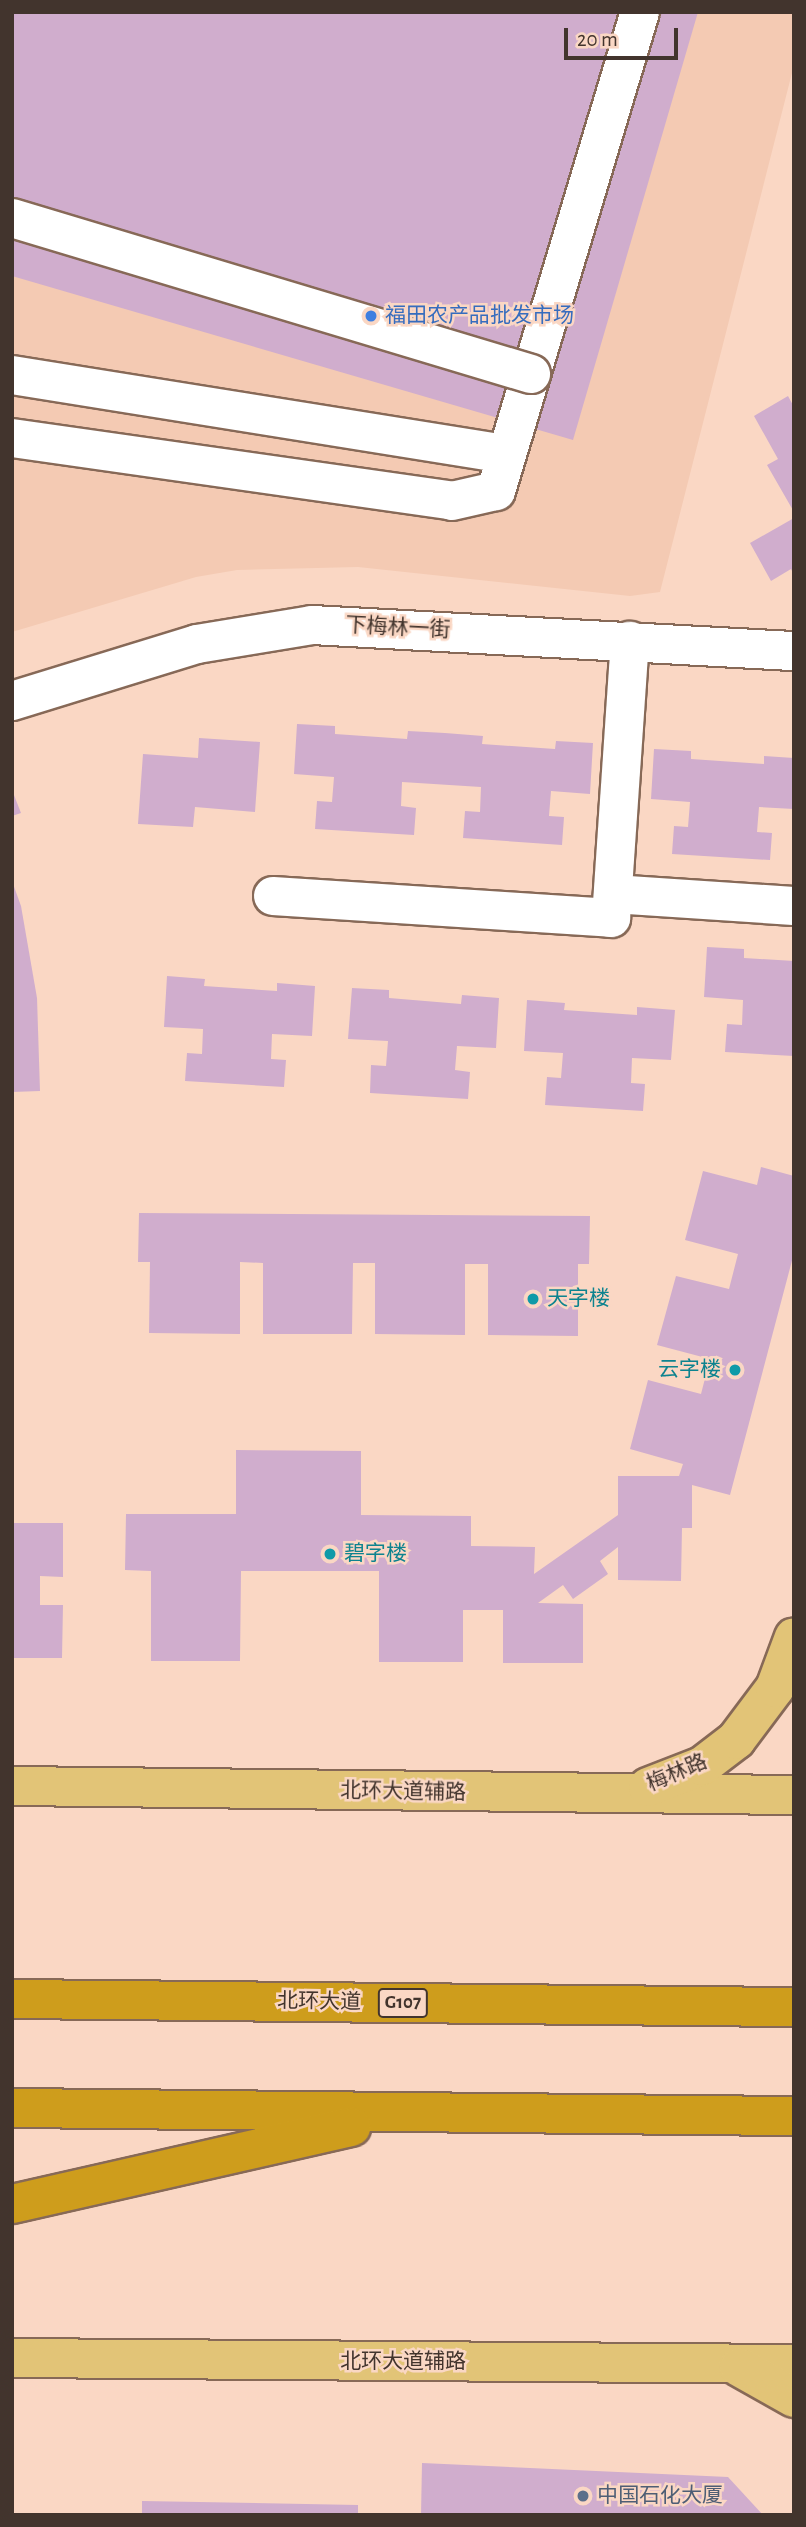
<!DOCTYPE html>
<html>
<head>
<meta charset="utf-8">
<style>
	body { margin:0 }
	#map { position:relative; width:806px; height:2527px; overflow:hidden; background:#fad7c4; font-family:"Alegreya Sans","Noto Sans SC",sans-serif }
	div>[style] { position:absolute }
	.built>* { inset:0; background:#f4cab3 }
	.building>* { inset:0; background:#d0adcd }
	.roads { filter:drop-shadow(2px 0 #876957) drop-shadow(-2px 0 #876957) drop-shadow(0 2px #876957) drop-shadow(0 -2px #876957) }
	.minor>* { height:38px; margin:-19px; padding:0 19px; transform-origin:19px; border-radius:19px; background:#fff }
	.major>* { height:38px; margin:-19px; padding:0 19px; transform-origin:19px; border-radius:19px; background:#e2c477 }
	.highway>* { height:38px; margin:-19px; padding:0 19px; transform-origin:19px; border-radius:19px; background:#ce9d1c }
	.bridges { filter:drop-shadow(2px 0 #876957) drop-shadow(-2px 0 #876957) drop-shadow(0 2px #876957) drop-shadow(0 -2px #876957) }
	.minor-bridge>* { height:38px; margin:-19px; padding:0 19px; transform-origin:19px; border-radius:19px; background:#fff }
	.dots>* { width:19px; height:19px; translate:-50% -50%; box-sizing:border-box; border:4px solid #fad7c4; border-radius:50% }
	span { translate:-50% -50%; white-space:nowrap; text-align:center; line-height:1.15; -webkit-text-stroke:5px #fad7c4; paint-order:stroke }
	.shield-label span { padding:2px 5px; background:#fad7c4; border:2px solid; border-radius:5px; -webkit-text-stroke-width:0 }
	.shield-label { font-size:19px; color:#42342d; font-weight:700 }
	.shop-label { font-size:21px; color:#366cbe }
	.left { translate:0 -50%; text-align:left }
	.street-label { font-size:21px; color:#42342d }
	.culture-label { font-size:21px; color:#0d838f }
	.right { translate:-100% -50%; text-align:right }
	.service-label { font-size:21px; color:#4e5e75 }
	.frame { position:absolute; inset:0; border:14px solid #42342d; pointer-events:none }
	.scale { position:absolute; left:564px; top:28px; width:114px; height:32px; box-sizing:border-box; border:4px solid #42342d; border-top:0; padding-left:9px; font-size:21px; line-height:24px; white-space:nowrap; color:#42342d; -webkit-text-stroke:5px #fad7c4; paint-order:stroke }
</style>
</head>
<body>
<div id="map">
	<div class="built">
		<div style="clip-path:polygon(12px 12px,794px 12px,794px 65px,660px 592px,630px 596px,358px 567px,237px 570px,196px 577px,12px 632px)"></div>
	</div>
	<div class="building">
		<div style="clip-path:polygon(12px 12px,698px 12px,573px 440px,12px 276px)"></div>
		<div style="clip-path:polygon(788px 396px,794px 407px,794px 512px,767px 465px,778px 459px,754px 416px)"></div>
		<div style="clip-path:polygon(794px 518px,794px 575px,791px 569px,771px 581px,750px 543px)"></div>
		<div style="clip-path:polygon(297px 724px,335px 726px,335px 734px,407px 739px,408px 731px,445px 733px,483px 736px,482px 744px,555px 749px,556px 741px,593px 743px,590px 794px,551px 791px,549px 816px,564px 817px,562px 845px,463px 838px,465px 811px,480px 812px,481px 787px,402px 782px,401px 806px,416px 808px,414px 835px,315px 829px,317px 801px,332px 802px,334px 777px,294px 774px)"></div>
		<div style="clip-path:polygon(199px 738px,260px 742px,255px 812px,195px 807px,193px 827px,138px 824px,143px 754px,198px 758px)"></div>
		<div style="clip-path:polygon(654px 749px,691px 751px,691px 759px,764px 764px,764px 756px,794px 758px,794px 809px,759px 807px,757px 832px,772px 833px,770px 860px,672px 854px,674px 826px,688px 827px,690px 802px,651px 799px)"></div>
		<div style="clip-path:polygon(12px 790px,21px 813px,12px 816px)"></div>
		<div style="clip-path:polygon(12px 881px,21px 906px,37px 998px,40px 1091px,12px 1092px)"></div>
		<div style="clip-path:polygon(707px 947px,744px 949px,744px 958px,794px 961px,794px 1056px,725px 1052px,727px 1024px,742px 1025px,743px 1000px,704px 997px)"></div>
		<div style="clip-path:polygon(167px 976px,205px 979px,204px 986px,277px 991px,277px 983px,315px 986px,312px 1036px,272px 1034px,271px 1059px,286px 1060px,284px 1087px,185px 1081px,187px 1053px,202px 1054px,203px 1029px,164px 1027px)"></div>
		<div style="clip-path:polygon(352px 988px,389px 990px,389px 998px,461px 1004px,462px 995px,499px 998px,496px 1048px,457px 1046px,455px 1070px,470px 1072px,468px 1099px,370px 1093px,371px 1065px,386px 1066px,388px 1041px,348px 1039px)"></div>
		<div style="clip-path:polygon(527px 1000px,565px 1003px,564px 1010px,637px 1015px,637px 1007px,675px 1010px,671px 1060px,632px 1058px,631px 1083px,645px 1084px,643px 1111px,545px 1105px,547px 1077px,561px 1078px,563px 1053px,524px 1051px)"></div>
		<div style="clip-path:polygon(761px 1167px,794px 1176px,794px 1253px,730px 1495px,692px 1485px,692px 1528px,682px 1528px,681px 1581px,618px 1580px,618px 1547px,600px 1561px,608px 1574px,573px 1599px,563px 1585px,538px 1603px,583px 1604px,583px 1663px,503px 1663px,503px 1610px,463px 1610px,463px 1662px,379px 1662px,379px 1571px,241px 1571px,240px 1661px,151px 1661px,151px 1571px,125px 1570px,126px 1514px,236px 1514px,236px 1450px,361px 1451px,361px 1515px,471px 1516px,471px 1546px,535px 1547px,534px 1574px,618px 1515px,618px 1476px,679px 1476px,683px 1464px,630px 1449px,648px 1380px,701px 1394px,710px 1359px,657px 1345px,676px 1276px,729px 1289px,738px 1254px,685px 1240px,703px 1171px,757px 1185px)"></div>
		<div style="clip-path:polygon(139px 1213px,590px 1216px,589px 1264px,578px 1264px,578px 1336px,488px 1335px,488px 1264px,465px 1264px,465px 1335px,375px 1334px,375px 1263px,353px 1263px,352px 1334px,263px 1334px,263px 1263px,240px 1262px,240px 1334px,149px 1333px,150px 1262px,138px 1262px)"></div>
		<div style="clip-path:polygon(12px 1523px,63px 1523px,63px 1577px,40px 1576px,40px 1605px,63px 1605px,62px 1658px,12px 1658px)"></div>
		<div style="clip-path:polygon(422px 2463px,728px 2477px,763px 2515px,421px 2515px)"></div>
		<div style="clip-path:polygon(142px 2501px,358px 2505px,358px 2515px,142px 2515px)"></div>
	</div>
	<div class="roads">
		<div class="minor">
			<div style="left:12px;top:375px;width:493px;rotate:9.1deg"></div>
			<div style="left:12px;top:438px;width:444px;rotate:8.1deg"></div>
			<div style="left:452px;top:501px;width:45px;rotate:-12.8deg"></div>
			<div style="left:496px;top:491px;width:500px;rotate:-73.27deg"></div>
			<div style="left:12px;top:701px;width:194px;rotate:-17.1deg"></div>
			<div style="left:197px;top:644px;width:117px;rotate:-9.4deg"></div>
			<div style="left:312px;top:625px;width:483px;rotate:3.1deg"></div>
			<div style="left:613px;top:894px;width:181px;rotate:3.8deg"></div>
			<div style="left:273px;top:896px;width:339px;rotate:3.7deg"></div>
			<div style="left:611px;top:918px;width:278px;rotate:-86.1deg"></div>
		</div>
		<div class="major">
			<div style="left:12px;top:1786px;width:782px;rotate:0.66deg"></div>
			<div style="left:648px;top:1787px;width:58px;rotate:-21.3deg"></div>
			<div style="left:702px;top:1766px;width:43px;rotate:-37.4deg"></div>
			<div style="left:736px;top:1740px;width:65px;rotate:-53.1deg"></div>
			<div style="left:775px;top:1688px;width:54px;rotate:-69.6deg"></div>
			<div style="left:12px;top:2358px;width:782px;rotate:0.44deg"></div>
			<div style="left:739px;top:2367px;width:63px;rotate:29.4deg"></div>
		</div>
		<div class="highway">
			<div style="left:12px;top:1999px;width:782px;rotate:0.59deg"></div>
			<div style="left:12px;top:2108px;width:782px;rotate:0.59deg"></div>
			<div style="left:12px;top:2204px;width:348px;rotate:-12.8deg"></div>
		</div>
	</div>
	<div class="bridges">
		<div class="minor-bridge">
			<div style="left:12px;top:218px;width:542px;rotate:16.73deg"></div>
		</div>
	</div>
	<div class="dots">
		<div style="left:371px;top:316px;background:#3f7fe0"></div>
		<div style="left:533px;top:1299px;background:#0f9aa8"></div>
		<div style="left:735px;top:1370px;background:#0f9aa8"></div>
		<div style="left:330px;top:1554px;background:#0f9aa8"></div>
		<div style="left:583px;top:2496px;background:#5c6f8a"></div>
	</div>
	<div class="shield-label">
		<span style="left:403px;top:2003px">G107</span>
	</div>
	<div class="shop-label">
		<span class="left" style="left:385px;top:316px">福田农产品批发市场</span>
	</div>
	<div class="street-label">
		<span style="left:398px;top:628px;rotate:3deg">下梅林一街</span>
		<span style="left:677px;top:1773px;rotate:-23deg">梅林路</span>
		<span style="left:403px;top:1792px;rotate:1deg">北环大道辅路</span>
		<span style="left:319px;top:2002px;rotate:1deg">北环大道</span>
		<span style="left:403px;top:2362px">北环大道辅路</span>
	</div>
	<div class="culture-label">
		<span class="left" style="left:547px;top:1299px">天字楼</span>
		<span class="right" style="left:721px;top:1370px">云字楼</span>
		<span class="left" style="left:344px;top:1554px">碧字楼</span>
	</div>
	<div class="service-label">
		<span class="left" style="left:597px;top:2496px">中国石化大厦</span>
	</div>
	<div class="frame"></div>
	<div class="scale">20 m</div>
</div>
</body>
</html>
